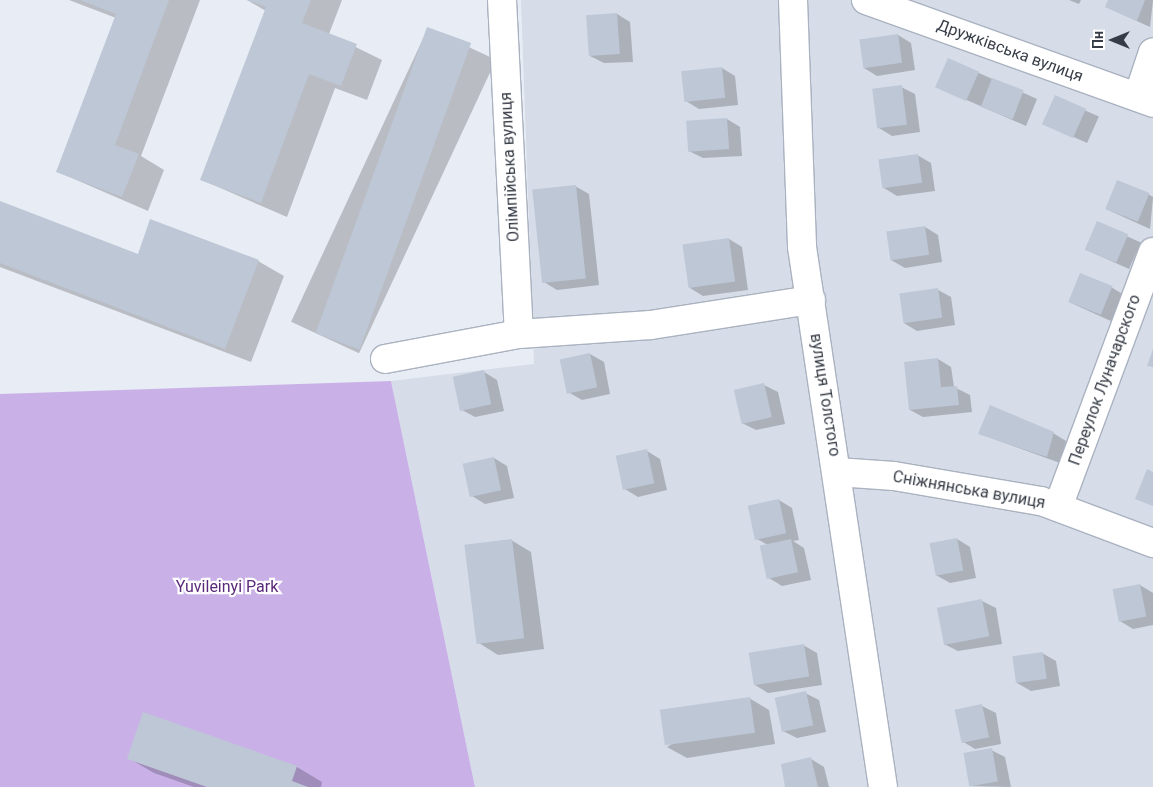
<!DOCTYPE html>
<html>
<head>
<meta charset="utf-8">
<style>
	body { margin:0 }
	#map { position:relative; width:1153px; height:787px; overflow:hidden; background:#e8ecf4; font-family:Roboto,sans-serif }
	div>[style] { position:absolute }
	.residential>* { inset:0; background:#d6dce8 }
	.green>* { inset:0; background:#c9b1e8 }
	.shadow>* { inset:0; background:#0003; transform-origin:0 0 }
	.building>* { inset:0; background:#bdc7d6; transform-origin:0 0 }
	.roads { filter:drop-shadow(1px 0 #aab2c0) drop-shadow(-1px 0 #aab2c0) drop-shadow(0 1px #aab2c0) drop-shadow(0 -1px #aab2c0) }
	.minor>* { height:28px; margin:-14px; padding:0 14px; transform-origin:14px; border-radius:14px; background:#fff }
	span { translate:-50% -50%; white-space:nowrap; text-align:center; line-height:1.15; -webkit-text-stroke:4.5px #fff; paint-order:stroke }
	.street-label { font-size:16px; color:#373d47 }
	.park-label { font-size:16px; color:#5a297a }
	.north { position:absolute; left:1088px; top:15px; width:50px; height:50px; -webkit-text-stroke:4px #fff; paint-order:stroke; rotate:270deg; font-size:14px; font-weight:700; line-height:20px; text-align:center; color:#373d47 }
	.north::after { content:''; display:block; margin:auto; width:18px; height:22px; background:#373d47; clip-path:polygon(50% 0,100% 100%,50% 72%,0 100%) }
</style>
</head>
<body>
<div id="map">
	<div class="residential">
		<div style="clip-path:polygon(521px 0,1153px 0,1153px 787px,475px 787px,391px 381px,534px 364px)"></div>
	</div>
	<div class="green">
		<div style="clip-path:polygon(391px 381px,475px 787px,0 787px,0 394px)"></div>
	</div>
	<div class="shadow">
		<div style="clip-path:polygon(69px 0,200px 0,141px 156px,164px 170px,148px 211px,58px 172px,116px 18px)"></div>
		<div style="clip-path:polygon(247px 0,342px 0,329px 34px,382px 60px,367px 100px,335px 88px,287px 217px,202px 180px,266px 11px)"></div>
		<div style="clip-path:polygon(1069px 0,1081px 0,1079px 4px)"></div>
		<div style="clip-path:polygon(1109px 0,1153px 0,1150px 27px,1106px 7px)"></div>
		<div style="clip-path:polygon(617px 14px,630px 22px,633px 62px,604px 63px,590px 56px)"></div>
		<div style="left:428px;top:28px;width:75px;height:324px;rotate:25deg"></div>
		<div style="clip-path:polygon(898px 35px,911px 43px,915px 70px,877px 76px,864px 68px)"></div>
		<div style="clip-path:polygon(722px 68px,735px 76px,738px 105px,699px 109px,686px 101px)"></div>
		<div style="clip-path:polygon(979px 73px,1037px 99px,1026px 126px,937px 87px)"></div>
		<div style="clip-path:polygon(901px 87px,915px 94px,920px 132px,892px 136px,879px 128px)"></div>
		<div style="left:1055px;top:97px;width:48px;height:29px;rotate:24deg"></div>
		<div style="clip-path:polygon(727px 119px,740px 127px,742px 156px,703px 158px,689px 151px)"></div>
		<div style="clip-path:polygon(917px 155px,931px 163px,935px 191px,897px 196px,884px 188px)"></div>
		<div style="clip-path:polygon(575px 186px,589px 194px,599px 285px,557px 290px,544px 282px)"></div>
		<div style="clip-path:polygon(1148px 194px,1153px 197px,1150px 229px,1106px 209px)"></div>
		<div style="clip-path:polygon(0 203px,138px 255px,258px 261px,284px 276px,251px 362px,0 267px)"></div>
		<div style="left:1097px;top:223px;width:48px;height:29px;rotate:24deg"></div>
		<div style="clip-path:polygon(925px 227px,938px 235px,942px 262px,905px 268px,891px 260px)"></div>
		<div style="clip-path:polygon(729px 239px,742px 247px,748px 290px,703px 296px,690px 288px)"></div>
		<div style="clip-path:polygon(1111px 287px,1124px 295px,1113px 322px,1069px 302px)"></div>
		<div style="clip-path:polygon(938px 290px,951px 297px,955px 325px,917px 331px,904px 323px)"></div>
		<div style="clip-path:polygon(590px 354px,604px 362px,610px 394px,582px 400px,568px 392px)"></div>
		<div style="clip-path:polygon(938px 359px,951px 367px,954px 387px,970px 395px,972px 412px,923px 417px,910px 410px)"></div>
		<div style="clip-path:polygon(484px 372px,497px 380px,504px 411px,475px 417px,462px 410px)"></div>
		<div style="clip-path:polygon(764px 385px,778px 392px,785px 424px,756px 430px,742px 423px)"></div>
		<div style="clip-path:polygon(1053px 433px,1066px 441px,1060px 463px,980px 434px)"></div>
		<div style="clip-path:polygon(647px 451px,660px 459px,667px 490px,638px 497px,625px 489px)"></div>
		<div style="clip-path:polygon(494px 458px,507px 466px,514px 498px,485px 504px,472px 496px)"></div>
		<div style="clip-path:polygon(779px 500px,792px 508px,799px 540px,793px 541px,804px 548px,811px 580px,782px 586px,769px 578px,768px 545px,757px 539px)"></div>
		<div style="clip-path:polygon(957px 539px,970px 547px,976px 578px,950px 583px,936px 575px)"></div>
		<div style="clip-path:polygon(511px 540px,531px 552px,544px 649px,498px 655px,479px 643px)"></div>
		<div style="clip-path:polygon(1140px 585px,1153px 593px,1153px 625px,1133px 629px,1120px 621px)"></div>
		<div style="clip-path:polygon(982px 601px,996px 608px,1002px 644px,958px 651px,944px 644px)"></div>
		<div style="clip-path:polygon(803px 645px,817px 653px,822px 685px,768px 693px,755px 685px)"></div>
		<div style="clip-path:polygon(1042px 653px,1056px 661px,1060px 686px,1031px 691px,1017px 683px)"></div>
		<div style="clip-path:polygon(805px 693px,819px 700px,826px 732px,797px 738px,783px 731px)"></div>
		<div style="clip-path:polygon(749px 698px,769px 710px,775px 744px,687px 758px,667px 747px)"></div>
		<div style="clip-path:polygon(982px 706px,996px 713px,1001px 744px,975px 749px,962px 741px)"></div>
		<div style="clip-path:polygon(144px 713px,297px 767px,322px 782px,321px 787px,194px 787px,154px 773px,128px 758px)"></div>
		<div style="clip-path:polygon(991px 750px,1005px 757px,1011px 787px,971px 786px)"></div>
		<div style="clip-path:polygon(811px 759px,824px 767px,829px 787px,787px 787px)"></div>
	</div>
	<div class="building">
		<div style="clip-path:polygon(80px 0,169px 0,115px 145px,139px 154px,122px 197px,56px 172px,116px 14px)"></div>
		<div style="clip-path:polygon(247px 0,311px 0,302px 23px,357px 44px,341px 86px,309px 74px,261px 203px,200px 180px,266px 7px)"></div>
		<div style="clip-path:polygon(1108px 0,1145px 0,1137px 21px,1105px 7px)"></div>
		<div style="left:617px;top:13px;width:41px;height:31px;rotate:86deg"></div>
		<div style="left:427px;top:27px;width:47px;height:326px;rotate:20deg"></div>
		<div style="left:898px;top:34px;width:29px;height:39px;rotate:82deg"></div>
		<div style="left:948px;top:58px;width:34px;height:32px;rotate:24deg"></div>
		<div style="left:722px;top:67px;width:31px;height:41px;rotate:84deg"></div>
		<div style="left:992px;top:78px;width:34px;height:31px;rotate:21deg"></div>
		<div style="left:902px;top:85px;width:40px;height:30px;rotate:83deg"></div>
		<div style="left:1055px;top:95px;width:34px;height:32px;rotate:24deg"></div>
		<div style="left:727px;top:118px;width:31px;height:41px;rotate:86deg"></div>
		<div style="left:918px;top:154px;width:29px;height:40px;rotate:82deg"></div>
		<div style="left:1117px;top:180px;width:35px;height:31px;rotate:22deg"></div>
		<div style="left:576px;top:185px;width:94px;height:44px;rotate:84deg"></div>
		<div style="clip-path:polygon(0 201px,138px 254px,150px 219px,259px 260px,225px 349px,0 263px)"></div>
		<div style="left:1097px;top:221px;width:34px;height:31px;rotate:23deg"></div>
		<div style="left:925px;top:226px;width:29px;height:39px;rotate:82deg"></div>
		<div style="left:729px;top:238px;width:44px;height:47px;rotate:82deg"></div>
		<div style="left:1080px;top:273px;width:35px;height:31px;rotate:22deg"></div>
		<div style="left:938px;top:288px;width:30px;height:39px;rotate:82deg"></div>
		<div style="clip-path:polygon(1153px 349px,1153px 367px,1147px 366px)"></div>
		<div style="left:590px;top:353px;width:35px;height:31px;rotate:78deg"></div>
		<div style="clip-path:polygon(938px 358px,941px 387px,957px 386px,959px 405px,909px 410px,904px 362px)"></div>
		<div style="left:484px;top:370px;width:35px;height:32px;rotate:78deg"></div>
		<div style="left:764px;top:383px;width:35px;height:31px;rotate:77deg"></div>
		<div style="clip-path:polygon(990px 405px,1054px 432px,1047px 457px,978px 434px)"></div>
		<div style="left:647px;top:449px;width:35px;height:32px;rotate:78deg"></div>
		<div style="left:494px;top:457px;width:34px;height:32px;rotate:78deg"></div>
		<div style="clip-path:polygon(1147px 469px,1153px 472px,1153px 506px,1135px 499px)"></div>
		<div style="left:779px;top:499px;width:35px;height:32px;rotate:78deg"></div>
		<div style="left:957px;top:538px;width:33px;height:28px;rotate:79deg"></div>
		<div style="left:512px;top:539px;width:100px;height:48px;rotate:83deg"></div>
		<div style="left:791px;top:539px;width:34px;height:32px;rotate:78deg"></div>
		<div style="left:1140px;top:584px;width:33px;height:28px;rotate:79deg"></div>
		<div style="left:982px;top:599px;width:38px;height:46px;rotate:79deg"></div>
		<div style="left:804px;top:644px;width:33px;height:56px;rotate:81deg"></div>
		<div style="left:1043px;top:652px;width:27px;height:31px;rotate:82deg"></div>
		<div style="left:806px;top:691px;width:35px;height:32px;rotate:78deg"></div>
		<div style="left:750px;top:697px;width:36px;height:91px;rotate:82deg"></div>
		<div style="left:982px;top:704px;width:34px;height:28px;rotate:78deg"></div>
		<div style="clip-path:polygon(143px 712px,297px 766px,292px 781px,308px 787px,207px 787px,127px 759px)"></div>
		<div style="left:992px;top:748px;width:34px;height:29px;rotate:80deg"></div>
		<div style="clip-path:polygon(811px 757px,818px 787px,785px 787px,781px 764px)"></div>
	</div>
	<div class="roads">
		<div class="minor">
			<div style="left:502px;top:0;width:334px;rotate:87.1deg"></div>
			<div style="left:793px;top:0;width:247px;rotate:87.9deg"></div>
			<div style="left:802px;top:247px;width:546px;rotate:81.47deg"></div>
			<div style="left:866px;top:0;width:305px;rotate:19.7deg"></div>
			<div style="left:1138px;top:97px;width:47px;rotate:-71.6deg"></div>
			<div style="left:385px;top:359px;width:136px;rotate:-10.6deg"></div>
			<div style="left:519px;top:334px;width:132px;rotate:-3.9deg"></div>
			<div style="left:651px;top:325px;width:162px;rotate:-8.9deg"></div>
			<div style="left:837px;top:472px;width:57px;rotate:4deg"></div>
			<div style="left:894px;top:476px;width:149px;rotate:9.7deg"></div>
			<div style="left:1041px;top:501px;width:120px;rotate:20.6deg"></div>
			<div style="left:1058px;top:507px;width:272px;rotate:-69.6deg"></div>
		</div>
	</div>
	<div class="street-label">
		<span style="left:1010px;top:51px;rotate:20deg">Дружківська вулиця</span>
		<span style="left:510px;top:167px;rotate:-93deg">Олімпійська вулиця</span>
		<span style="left:1105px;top:380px;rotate:-70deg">Переулок Луначарского</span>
		<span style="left:825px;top:395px;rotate:81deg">вулиця Толстого</span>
		<span style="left:969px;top:490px;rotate:10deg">Сніжнянська вулиця</span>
	</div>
	<div class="park-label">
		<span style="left:227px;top:587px">Yuvileinyi Park</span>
	</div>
	<div class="north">Пн</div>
</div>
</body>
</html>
